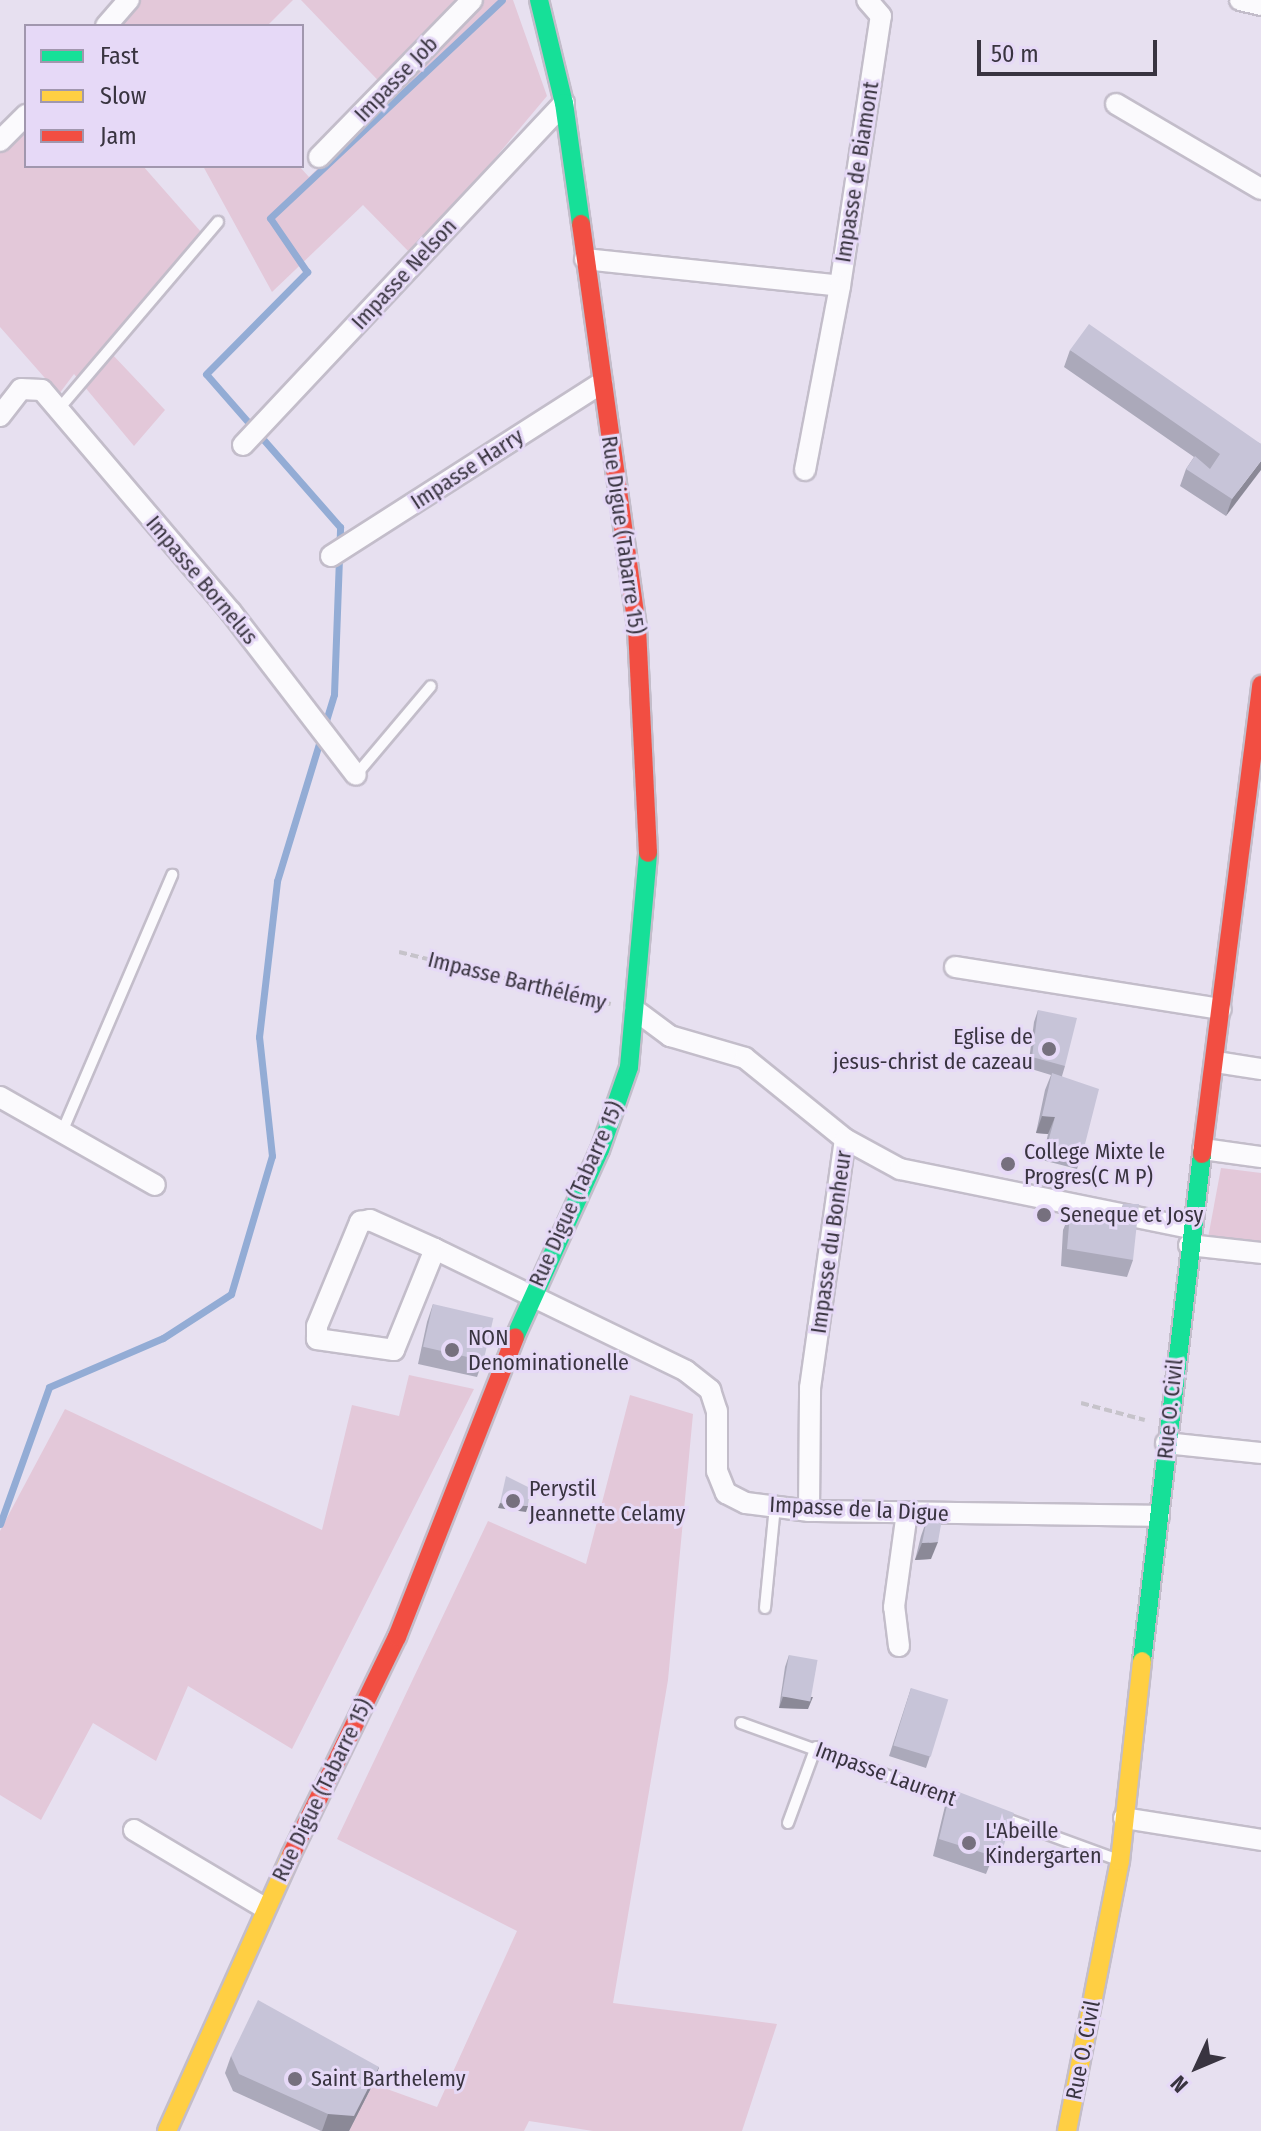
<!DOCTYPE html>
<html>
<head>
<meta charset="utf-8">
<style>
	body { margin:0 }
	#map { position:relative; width:1261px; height:2131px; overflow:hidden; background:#e7e0f0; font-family:"Fira Sans Condensed",sans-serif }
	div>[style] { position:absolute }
	.green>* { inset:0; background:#e3c8d9 }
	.stream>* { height:7px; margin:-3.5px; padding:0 3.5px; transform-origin:3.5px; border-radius:3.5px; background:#93acd5 }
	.path>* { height:4px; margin-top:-2px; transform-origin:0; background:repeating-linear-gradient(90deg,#c6c3ca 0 8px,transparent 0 12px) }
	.roads { filter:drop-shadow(2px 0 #c3bdca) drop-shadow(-2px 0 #c3bdca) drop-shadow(0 2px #c3bdca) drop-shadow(0 -2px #c3bdca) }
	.lane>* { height:10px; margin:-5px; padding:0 5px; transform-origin:5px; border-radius:5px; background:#fbfafd }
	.street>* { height:20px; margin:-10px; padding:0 10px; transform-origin:10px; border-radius:10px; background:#fbfafd }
	.fast>* { height:18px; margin:-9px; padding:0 9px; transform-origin:9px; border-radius:9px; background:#16e098 }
	.slow>* { height:18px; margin:-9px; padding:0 9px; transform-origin:9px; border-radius:9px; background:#ffcf43 }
	.jam>* { height:18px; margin:-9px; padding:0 9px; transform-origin:9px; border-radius:9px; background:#f24e42 }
	.wall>* { inset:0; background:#aba9ba }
	.shaded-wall>* { inset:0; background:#8b8997 }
	.building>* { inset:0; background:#c7c4d8; transform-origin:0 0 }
	.dots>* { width:22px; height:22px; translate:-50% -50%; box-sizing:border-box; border:4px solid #e6d9f7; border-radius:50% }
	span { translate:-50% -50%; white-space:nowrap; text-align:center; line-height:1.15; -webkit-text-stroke:6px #e6d9f7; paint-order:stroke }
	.street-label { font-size:22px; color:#393440 }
	.poi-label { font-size:22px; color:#393440 }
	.right { translate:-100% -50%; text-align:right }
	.left { translate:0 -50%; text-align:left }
	.legend { position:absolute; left:24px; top:24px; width:280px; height:144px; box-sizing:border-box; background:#e6d9f7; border:2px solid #a197ae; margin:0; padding:10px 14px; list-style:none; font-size:24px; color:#393440 }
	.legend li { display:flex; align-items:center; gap:16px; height:40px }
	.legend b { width:40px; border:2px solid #a197ae }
	.north { position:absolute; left:1157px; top:2027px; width:80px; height:80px; -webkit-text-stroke:6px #e6d9f7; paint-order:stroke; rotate:226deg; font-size:22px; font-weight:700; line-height:32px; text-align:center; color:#393440 }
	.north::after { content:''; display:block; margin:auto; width:28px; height:36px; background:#393440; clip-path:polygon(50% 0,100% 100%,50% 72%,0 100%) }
	.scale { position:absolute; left:977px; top:40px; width:180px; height:36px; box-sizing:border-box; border:4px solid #393440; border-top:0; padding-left:10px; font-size:24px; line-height:28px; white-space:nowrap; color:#393440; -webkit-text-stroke:6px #e6d9f7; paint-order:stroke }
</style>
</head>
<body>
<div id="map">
	<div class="green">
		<div style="clip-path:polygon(139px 0,293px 0,267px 26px,116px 26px)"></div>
		<div style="clip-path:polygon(301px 0,513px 0,547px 96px,413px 256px,363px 205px,272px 292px,203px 166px,299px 166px,309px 177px,393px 96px)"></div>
		<div style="clip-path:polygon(26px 125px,26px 166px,143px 166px,209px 241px,111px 353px,165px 410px,134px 446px,74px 374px,59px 394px,0 327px,0 151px)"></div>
		<div style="clip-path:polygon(1221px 1168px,1261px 1173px,1261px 1253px,1207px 1243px)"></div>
		<div style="clip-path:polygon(409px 1375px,474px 1389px,292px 1749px,188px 1686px,156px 1761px,93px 1723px,41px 1820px,0 1795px,0 1531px,65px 1409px,322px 1530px,352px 1405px,399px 1416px)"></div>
		<div style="clip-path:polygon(630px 1395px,693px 1414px,668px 1680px,613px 2003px,777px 2024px,742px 2131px,593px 2131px,529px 2121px,524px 2131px,349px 2131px,373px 2084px,437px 2107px,517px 1931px,337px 1839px,488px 1521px,586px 1564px)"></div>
	</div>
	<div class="stream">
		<div style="left:0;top:1524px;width:145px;rotate:-70.3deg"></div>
		<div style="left:49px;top:1387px;width:124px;rotate:-23.3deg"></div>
		<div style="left:163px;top:1338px;width:81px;rotate:-32.9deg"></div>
		<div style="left:231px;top:1294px;width:144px;rotate:-73.5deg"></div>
		<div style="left:272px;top:1156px;width:120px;rotate:-96.2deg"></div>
		<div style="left:259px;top:1037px;width:157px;rotate:-83.4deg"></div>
		<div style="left:277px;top:881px;width:195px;rotate:-73deg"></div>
		<div style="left:334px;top:694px;width:167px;rotate:-87.9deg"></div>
		<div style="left:340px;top:527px;width:203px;rotate:-131.2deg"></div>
		<div style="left:206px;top:374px;width:144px;rotate:-45.3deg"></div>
		<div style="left:307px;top:272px;width:65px;rotate:-124.4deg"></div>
		<div style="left:270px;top:218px;width:318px;rotate:-43.2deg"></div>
	</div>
	<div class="path">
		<div style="left:399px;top:952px;width:218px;rotate:13.8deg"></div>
		<div style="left:1081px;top:1403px;width:66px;rotate:14.9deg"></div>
	</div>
	<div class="roads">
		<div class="lane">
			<div style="left:58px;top:410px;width:247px;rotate:-49.6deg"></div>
			<div style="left:356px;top:775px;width:116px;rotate:-49.9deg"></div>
			<div style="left:62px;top:1132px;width:280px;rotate:-66.8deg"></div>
			<div style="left:765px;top:1608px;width:102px;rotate:-84.4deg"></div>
			<div style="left:741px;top:1723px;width:234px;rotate:19.8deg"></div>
			<div style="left:998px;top:1816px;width:128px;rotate:20.1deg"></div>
			<div style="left:788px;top:1823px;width:81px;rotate:-69.8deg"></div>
		</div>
		<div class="street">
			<div style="left:1240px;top:0;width:22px;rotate:13deg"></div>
			<div style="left:106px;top:26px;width:35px;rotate:-49deg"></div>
			<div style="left:1116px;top:104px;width:168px;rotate:30.4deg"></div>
			<div style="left:0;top:141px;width:37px;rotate:-45deg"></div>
			<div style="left:319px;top:157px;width:219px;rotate:-45.7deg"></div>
			<div style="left:585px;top:259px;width:256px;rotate:6deg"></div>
			<div style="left:840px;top:286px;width:273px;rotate:-81.4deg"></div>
			<div style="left:881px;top:16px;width:21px;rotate:-131deg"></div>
			<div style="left:0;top:416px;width:34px;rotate:-52deg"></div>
			<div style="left:21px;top:389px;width:21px;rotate:3deg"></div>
			<div style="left:42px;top:390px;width:292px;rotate:49.6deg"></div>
			<div style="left:231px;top:612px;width:205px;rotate:52.5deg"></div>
			<div style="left:243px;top:445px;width:469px;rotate:-46.8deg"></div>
			<div style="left:805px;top:470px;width:187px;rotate:-79.2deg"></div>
			<div style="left:331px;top:556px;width:322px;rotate:-32.6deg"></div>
			<div style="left:955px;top:967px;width:269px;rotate:9deg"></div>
			<div style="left:635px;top:1010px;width:44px;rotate:36.6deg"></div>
			<div style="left:670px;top:1036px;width:78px;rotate:16.3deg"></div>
			<div style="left:745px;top:1058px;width:129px;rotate:39deg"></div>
			<div style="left:1216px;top:1062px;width:46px;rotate:8.8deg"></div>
			<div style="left:0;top:1097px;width:178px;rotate:29.6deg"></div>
			<div style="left:1203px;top:1149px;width:59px;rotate:7.9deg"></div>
			<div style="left:1189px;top:1245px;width:72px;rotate:6.3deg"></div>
			<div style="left:435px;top:1249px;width:109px;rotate:112.1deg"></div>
			<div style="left:394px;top:1350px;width:78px;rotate:-171.9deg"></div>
			<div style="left:317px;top:1339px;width:13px;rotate:-90deg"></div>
			<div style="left:317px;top:1326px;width:113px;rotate:-67.5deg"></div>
			<div style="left:360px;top:1222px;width:10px;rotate:-11deg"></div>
			<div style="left:370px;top:1220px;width:71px;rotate:24deg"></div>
			<div style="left:435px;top:1249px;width:279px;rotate:25.9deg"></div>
			<div style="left:686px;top:1371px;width:31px;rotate:38deg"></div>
			<div style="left:710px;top:1390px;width:22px;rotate:72deg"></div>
			<div style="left:717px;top:1411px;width:60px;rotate:90deg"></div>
			<div style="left:717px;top:1471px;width:24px;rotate:68deg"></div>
			<div style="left:726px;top:1493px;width:22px;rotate:27deg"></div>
			<div style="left:746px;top:1503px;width:64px;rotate:7.2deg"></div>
			<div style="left:809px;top:1511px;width:350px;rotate:0.8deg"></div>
			<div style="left:1166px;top:1443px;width:96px;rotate:6deg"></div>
			<div style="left:809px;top:1511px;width:123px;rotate:-89.5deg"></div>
			<div style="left:810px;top:1388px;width:251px;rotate:-82deg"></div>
			<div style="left:845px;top:1139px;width:63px;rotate:28.6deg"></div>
			<div style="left:900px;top:1169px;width:297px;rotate:11.5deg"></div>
			<div style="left:899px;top:1646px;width:39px;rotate:-97deg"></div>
			<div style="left:894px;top:1607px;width:96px;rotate:-82.2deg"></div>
			<div style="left:1124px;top:1818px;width:139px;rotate:9.1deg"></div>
			<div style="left:134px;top:1830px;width:152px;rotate:30.8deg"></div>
		</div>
		<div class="fast">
			<div style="left:539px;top:0;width:106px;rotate:76.4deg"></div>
			<div style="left:564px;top:103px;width:122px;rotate:82deg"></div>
			<div style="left:515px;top:1337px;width:205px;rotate:-65.6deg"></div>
			<div style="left:600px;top:1150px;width:88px;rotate:-70.7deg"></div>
			<div style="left:629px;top:1067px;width:215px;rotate:-84.9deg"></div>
			<div style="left:1142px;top:1661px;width:511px;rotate:-83.25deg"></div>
		</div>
		<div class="slow">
			<div style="left:167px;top:2131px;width:303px;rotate:-65.8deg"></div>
			<div style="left:1067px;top:2131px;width:275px;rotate:-78.9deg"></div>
			<div style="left:1120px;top:1861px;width:201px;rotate:-83.7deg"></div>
		</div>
		<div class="jam">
			<div style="left:581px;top:224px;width:408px;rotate:82.1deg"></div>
			<div style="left:637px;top:628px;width:225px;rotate:87.2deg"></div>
			<div style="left:1202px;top:1154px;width:473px;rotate:-82.8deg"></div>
			<div style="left:291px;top:1855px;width:242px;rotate:-64.1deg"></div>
			<div style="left:397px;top:1637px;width:322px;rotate:-68.5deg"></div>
		</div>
	</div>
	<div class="wall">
		<div style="clip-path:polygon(1070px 350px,1261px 444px,1226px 516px,1180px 486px,1186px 469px,1194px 457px,1064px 367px)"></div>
		<div style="clip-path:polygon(1038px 1010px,1065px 1066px,1062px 1076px,1083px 1152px,1077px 1169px,1042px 1160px,1048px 1134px,1036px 1133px,1045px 1090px,1051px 1075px,1028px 1068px,1034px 1022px)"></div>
		<div style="clip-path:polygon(1123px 1204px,1133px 1260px,1127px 1277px,1061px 1266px,1063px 1230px,1070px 1213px,1106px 1222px,1110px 1212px,1120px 1215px)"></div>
		<div style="clip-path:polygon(433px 1304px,483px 1360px,477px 1377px,418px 1364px,427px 1322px)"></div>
		<div style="clip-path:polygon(927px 1519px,931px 1559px,915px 1560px,921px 1536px)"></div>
		<div style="clip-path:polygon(789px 1655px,808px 1709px,779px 1708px,785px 1667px)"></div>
		<div style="clip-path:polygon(911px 1688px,930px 1756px,926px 1768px,889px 1756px)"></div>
		<div style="clip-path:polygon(951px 1789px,1003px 1848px,996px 1865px,990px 1864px,986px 1874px,933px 1856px,945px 1806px)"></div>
		<div style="clip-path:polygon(231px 2056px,379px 2067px,373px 2084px,349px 2131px,321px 2131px,233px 2091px,225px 2073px)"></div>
	</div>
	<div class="shaded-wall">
		<div style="clip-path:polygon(1261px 461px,1261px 470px,1226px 516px,1232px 499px)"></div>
		<div style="clip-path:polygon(1042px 1116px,1055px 1117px,1048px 1134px,1036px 1133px)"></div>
		<div style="clip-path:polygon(500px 1503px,528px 1506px,526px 1512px,498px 1508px)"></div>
		<div style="clip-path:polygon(938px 1542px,931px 1559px,915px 1560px,922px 1543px)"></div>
		<div style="clip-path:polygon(783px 1697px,813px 1697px,808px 1709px,779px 1708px)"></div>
		<div style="clip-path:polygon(379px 2067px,373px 2084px,349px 2131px,322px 2131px,328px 2114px)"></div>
	</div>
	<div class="building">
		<div style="clip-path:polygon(1089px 324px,1261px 444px,1261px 461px,1232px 499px,1186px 469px,1195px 456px,1210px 469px,1220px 454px,1070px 350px)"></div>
		<div style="clip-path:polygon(1038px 1010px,1077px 1018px,1065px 1066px,1032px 1057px)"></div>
		<div style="clip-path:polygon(1052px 1073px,1099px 1089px,1083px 1152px,1048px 1142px,1055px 1117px,1042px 1116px)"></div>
		<div style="clip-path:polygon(1123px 1204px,1139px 1204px,1133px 1260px,1067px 1249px,1070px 1213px,1112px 1224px,1110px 1212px,1122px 1215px)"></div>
		<div style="left:433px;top:1304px;width:62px;height:44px;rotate:13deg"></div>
		<div style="clip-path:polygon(506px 1476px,530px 1488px,528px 1506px,500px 1503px)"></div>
		<div style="clip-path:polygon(927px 1519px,942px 1519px,938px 1542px,922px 1543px)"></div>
		<div style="left:789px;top:1655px;width:29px;height:42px;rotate:10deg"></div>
		<div style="left:911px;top:1688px;width:39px;height:60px;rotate:17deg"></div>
		<div style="clip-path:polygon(951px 1789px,1014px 1813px,1003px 1848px,993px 1846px,993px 1856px,939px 1839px)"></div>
		<div style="clip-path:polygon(258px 2000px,379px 2067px,354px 2116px,328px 2114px,239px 2074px,231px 2056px)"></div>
	</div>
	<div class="dots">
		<div style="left:1049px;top:1049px;background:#76707e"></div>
		<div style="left:1008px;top:1164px;background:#76707e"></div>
		<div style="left:1044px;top:1215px;background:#76707e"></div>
		<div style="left:452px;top:1350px;background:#76707e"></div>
		<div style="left:513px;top:1501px;background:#76707e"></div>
		<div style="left:969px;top:1843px;background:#76707e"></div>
		<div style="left:295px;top:2079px;background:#76707e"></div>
	</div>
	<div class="street-label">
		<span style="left:396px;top:79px;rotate:-46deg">Impasse Job</span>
		<span style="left:857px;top:172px;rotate:-81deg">Impasse de Biamont</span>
		<span style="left:404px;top:274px;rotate:-47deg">Impasse Nelson</span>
		<span style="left:467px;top:469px;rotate:-33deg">Impasse Harry</span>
		<span style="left:623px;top:535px;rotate:82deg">Rue Digue (Tabarre 15)</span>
		<span style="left:202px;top:580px;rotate:50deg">Impasse Bornelus</span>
		<span style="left:517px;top:981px;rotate:14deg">Impasse Barthélémy</span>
		<span style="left:576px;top:1194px;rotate:-66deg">Rue Digue (Tabarre 15)</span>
		<span style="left:831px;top:1242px;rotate:-82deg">Impasse du Bonheur</span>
		<span style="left:1170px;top:1409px;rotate:-84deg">Rue O. Civil</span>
		<span style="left:859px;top:1509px;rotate:3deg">Impasse de la Digue</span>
		<span style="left:886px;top:1774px;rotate:20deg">Impasse Laurent</span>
		<span style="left:322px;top:1790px;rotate:-64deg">Rue Digue (Tabarre 15)</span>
		<span style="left:1083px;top:2050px;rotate:-79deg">Rue O. Civil</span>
	</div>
	<div class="poi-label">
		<span class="right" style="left:1033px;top:1049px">Eglise de<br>jesus-christ de cazeau</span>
		<span class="left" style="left:1024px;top:1164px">College Mixte le<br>Progres(C M P)</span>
		<span class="left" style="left:1060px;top:1215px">Seneque et Josy</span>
		<span class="left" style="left:468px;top:1350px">NON<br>Denominationelle</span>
		<span class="left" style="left:529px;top:1501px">Perystil<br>Jeannette Celamy</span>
		<span class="left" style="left:985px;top:1843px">L'Abeille<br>Kindergarten</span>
		<span class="left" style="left:311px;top:2079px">Saint Barthelemy</span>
	</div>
	<ul class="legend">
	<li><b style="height:10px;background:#16e098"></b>Fast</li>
	<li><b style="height:10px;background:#ffcf43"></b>Slow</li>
	<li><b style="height:10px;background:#f24e42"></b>Jam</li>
	</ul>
	<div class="north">N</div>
	<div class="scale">50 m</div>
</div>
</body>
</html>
